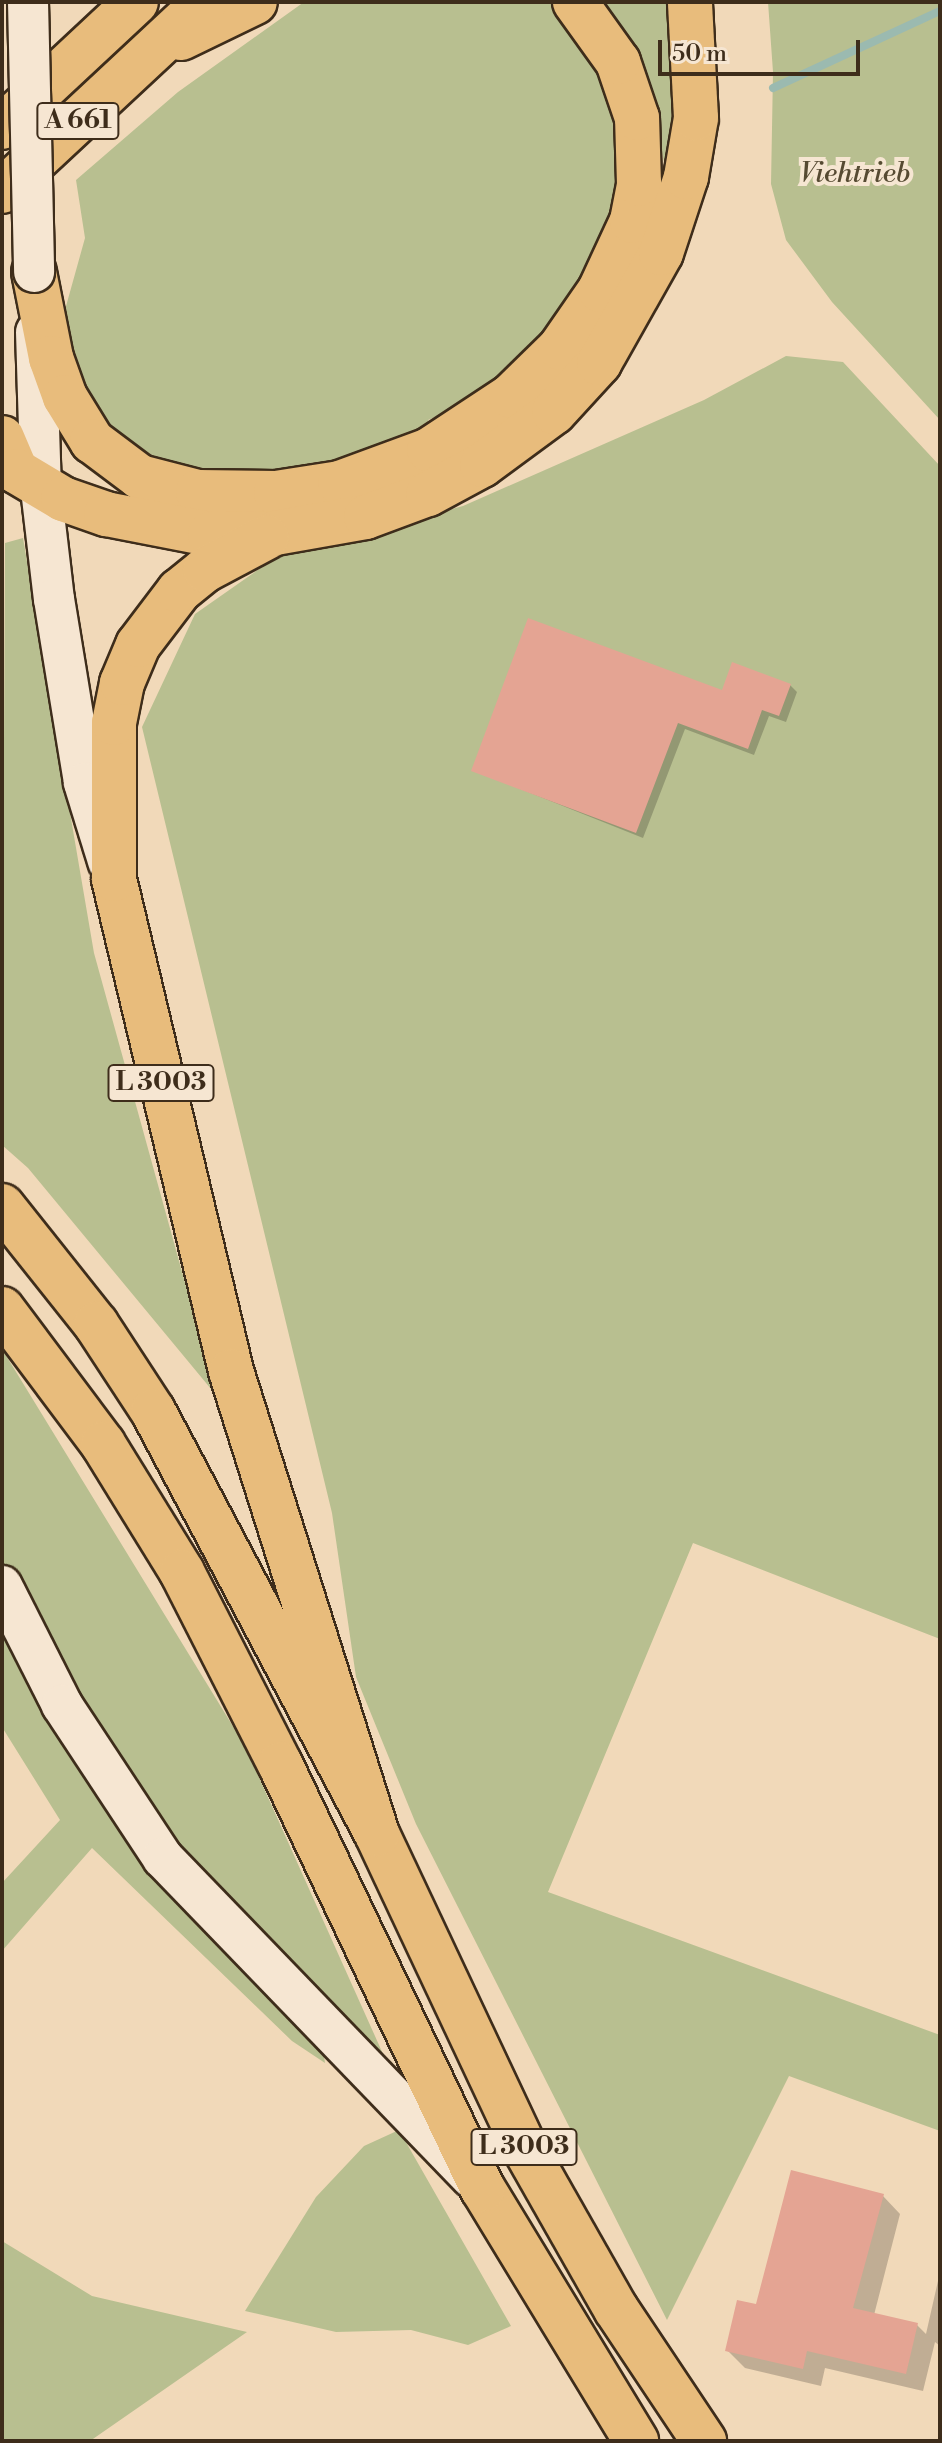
<!DOCTYPE html>
<html>
<head>
<meta charset="utf-8">
<style>
	body { margin:0 }
	#map { position:relative; width:942px; height:2443px; overflow:hidden; background:#f1d9b9; font-family:"Libre Bodoni",serif }
	div>[style] { position:absolute }
	.green>* { inset:0; background:#b8bf90 }
	.shadow>* { inset:0; background:#0003 }
	.stream>* { height:8px; margin:-4px; padding:0 4px; transform-origin:4px; border-radius:4px; background:#9bbab0 }
	.building>* { inset:0; background:#e4a493 }
	.roads { filter:drop-shadow(2px 0 #3e2d1b) drop-shadow(-2px 0 #3e2d1b) drop-shadow(0 2px #3e2d1b) drop-shadow(0 -2px #3e2d1b) }
	.secondary>* { height:40px; margin:-20px; padding:0 20px; transform-origin:20px; border-radius:20px; background:#f6e6d2 }
	.primary>* { height:44px; margin:-22px; padding:0 22px; transform-origin:22px; border-radius:22px; background:#e8bc7c }
	.highway>* { height:44px; margin:-22px; padding:0 22px; transform-origin:22px; border-radius:22px; background:#e8bc7c }
	.bridges { filter:drop-shadow(2px 0 #3e2d1b) drop-shadow(-2px 0 #3e2d1b) drop-shadow(0 2px #3e2d1b) drop-shadow(0 -2px #3e2d1b) }
	.secondary-bridge>* { height:40px; margin:-20px; padding:0 20px; transform-origin:20px; border-radius:20px; background:#f6e6d2 }
	span { translate:-50% -50%; white-space:nowrap; text-align:center; line-height:1.15; -webkit-text-stroke:8px #f6e6d2; paint-order:stroke }
	.shield-label span { padding:2px 6px; background:#f6e6d2; border:2px solid; border-radius:6px; -webkit-text-stroke-width:0 }
	.shield-label { font-size:26px; color:#3e2d1b; font-weight:700 }
	.park-label { font-size:28px; color:#564a32; font-style:italic }
	.frame { position:absolute; inset:0; border:4px solid #3e2d1b; pointer-events:none }
	.scale { position:absolute; left:658px; top:40px; width:202px; height:36px; box-sizing:border-box; border:4px solid #3e2d1b; border-top:0; padding-left:10px; font-size:24px; line-height:28px; white-space:nowrap; color:#3e2d1b; -webkit-text-stroke:6px #f6e6d2; paint-order:stroke }
</style>
</head>
<body>
<div id="map">
	<div class="green">
		<div style="clip-path:polygon(304px 2px,548px 2px,556px 7px,595px 57px,621px 115px,619px 233px,532px 351px,459px 407px,428px 420px,434px 430px,399px 448px,251px 479px,174px 464px,133px 448px,110px 424px,83px 380px,63px 317px,85px 238px,76px 180px,178px 92px)"></div>
		<div style="clip-path:polygon(601px 2px,669px 2px,681px 54px,667px 176px,653px 111px)"></div>
		<div style="clip-path:polygon(768px 2px,940px 2px,940px 420px,832px 302px,786px 240px,771px 184px,773px 72px)"></div>
		<div style="clip-path:polygon(786px 356px,843px 362px,940px 466px,940px 1639px,693px 1543px,548px 1892px,940px 2035px,940px 2131px,789px 2076px,667px 2320px,416px 1824px,356px 1677px,332px 1513px,142px 727px,195px 614px,279px 555px,463px 506px,704px 400px)"></div>
		<div style="clip-path:polygon(23px 538px,94px 953px,216px 1395px,28px 1168px,2px 1145px,5px 543px)"></div>
		<div style="clip-path:polygon(2px 1349px,245px 1746px,392px 2074px,315px 1991px,325px 2063px,292px 2041px,92px 1848px,2px 1951px,2px 1883px,60px 1820px,2px 1727px)"></div>
		<div style="clip-path:polygon(399px 2130px,511px 2326px,468px 2345px,411px 2330px,336px 2332px,245px 2311px,316px 2197px,364px 2146px)"></div>
		<div style="clip-path:polygon(2px 2241px,92px 2296px,247px 2332px,90px 2441px,2px 2441px)"></div>
	</div>
	<div class="shadow">
		<div style="clip-path:polygon(790px 685px,797px 692px,786px 722px,769px 716px,754px 755px,685px 729px,643px 838px,473px 770px,723px 693px)"></div>
		<div style="clip-path:polygon(883px 2196px,900px 2214px,874px 2315px,917px 2325px,926px 2334px,940px 2272px,940px 2346px,935px 2342px,923px 2391px,825px 2368px,821px 2386px,745px 2368px,727px 2350px,757px 2307px)"></div>
	</div>
	<div class="stream">
		<div style="left:773px;top:88px;width:184px;rotate:-24.8deg"></div>
	</div>
	<div class="building">
		<div style="clip-path:polygon(528px 618px,722px 690px,732px 662px,791px 684px,779px 716px,762px 710px,748px 749px,678px 723px,636px 833px,471px 771px)"></div>
		<div style="clip-path:polygon(791px 2170px,884px 2194px,853px 2308px,918px 2323px,906px 2374px,807px 2351px,803px 2369px,725px 2351px,737px 2300px,756px 2304px)"></div>
	</div>
	<div class="roads">
		<div class="secondary">
			<div style="left:36px;top:332px;width:157px;rotate:88.2deg"></div>
			<div style="left:41px;top:489px;width:111px;rotate:83.3deg"></div>
			<div style="left:54px;top:599px;width:186px;rotate:80.7deg"></div>
			<div style="left:84px;top:783px;width:82px;rotate:72.9deg"></div>
			<div style="left:2px;top:1586px;width:133px;rotate:63.2deg"></div>
			<div style="left:62px;top:1705px;width:183px;rotate:56.6deg"></div>
			<div style="left:163px;top:1858px;width:443px;rotate:46deg"></div>
		</div>
		<div class="primary">
			<div style="left:114px;top:879px;width:506px;rotate:76.62deg"></div>
			<div style="left:231px;top:1371px;width:485px;rotate:72.5deg"></div>
			<div style="left:377px;top:1834px;width:348px;rotate:64.8deg"></div>
			<div style="left:525px;top:2149px;width:184px;rotate:60.4deg"></div>
			<div style="left:616px;top:2309px;width:159px;rotate:56.3deg"></div>
			<div style="left:483px;top:2189px;width:295px;rotate:58.7deg"></div>
		</div>
		<div class="highway">
			<div style="left:181px;top:38px;width:82px;rotate:-25.9deg"></div>
			<div style="left:2px;top:127px;width:183px;rotate:-43deg"></div>
			<div style="left:2px;top:191px;width:277px;rotate:-43deg"></div>
			<div style="left:34px;top:272px;width:88px;rotate:78.8deg"></div>
			<div style="left:51px;top:358px;width:41px;rotate:70.3deg"></div>
			<div style="left:65px;top:397px;width:52px;rotate:58.5deg"></div>
			<div style="left:92px;top:441px;width:60px;rotate:36.9deg"></div>
			<div style="left:140px;top:477px;width:60px;rotate:14.5deg"></div>
			<div style="left:198px;top:492px;width:78px;rotate:0.7deg"></div>
			<div style="left:276px;top:493px;width:65px;rotate:-8.9deg"></div>
			<div style="left:340px;top:483px;width:95px;rotate:-20.3deg"></div>
			<div style="left:429px;top:450px;width:98px;rotate:-33.4deg"></div>
			<div style="left:511px;top:396px;width:69px;rotate:-44.4deg"></div>
			<div style="left:560px;top:348px;width:70px;rotate:-55.4deg"></div>
			<div style="left:600px;top:290px;width:76px;rotate:-65.1deg"></div>
			<div style="left:632px;top:221px;width:38px;rotate:-79deg"></div>
			<div style="left:639px;top:184px;width:66px;rotate:-91.7deg"></div>
			<div style="left:637px;top:118px;width:59px;rotate:-108.7deg"></div>
			<div style="left:618px;top:62px;width:74px;rotate:-125.6deg"></div>
			<div style="left:2px;top:438px;width:36px;rotate:67deg"></div>
			<div style="left:16px;top:471px;width:55px;rotate:30.8deg"></div>
			<div style="left:63px;top:499px;width:46px;rotate:19.2deg"></div>
			<div style="left:106px;top:514px;width:106px;rotate:10.9deg"></div>
			<div style="left:210px;top:534px;width:65px;rotate:-0.9deg"></div>
			<div style="left:275px;top:533px;width:92px;rotate:-10deg"></div>
			<div style="left:366px;top:517px;width:66px;rotate:-20.4deg"></div>
			<div style="left:428px;top:494px;width:61px;rotate:-28.2deg"></div>
			<div style="left:482px;top:465px;width:89px;rotate:-36.4deg"></div>
			<div style="left:554px;top:412px;width:67px;rotate:-47.4deg"></div>
			<div style="left:599px;top:363px;width:126px;rotate:-60.6deg"></div>
			<div style="left:661px;top:253px;width:80px;rotate:-71.8deg"></div>
			<div style="left:686px;top:177px;width:60px;rotate:-80.4deg"></div>
			<div style="left:696px;top:118px;width:116px;rotate:-93deg"></div>
			<div style="left:114px;top:879px;width:156px;rotate:-90deg"></div>
			<div style="left:114px;top:723px;width:41px;rotate:-78.7deg"></div>
			<div style="left:122px;top:683px;width:41px;rotate:-67.2deg"></div>
			<div style="left:138px;top:645px;width:68px;rotate:-52.8deg"></div>
			<div style="left:179px;top:591px;width:33px;rotate:-39deg"></div>
			<div style="left:205px;top:570px;width:70px;rotate:-28deg"></div>
			<div style="left:2px;top:1206px;width:151px;rotate:51.5deg"></div>
			<div style="left:96px;top:1324px;width:104px;rotate:56.8deg"></div>
			<div style="left:153px;top:1411px;width:479px;rotate:62.1deg"></div>
			<div style="left:2px;top:1309px;width:169px;rotate:53.2deg"></div>
			<div style="left:103px;top:1444px;width:150px;rotate:58.3deg"></div>
			<div style="left:182px;top:1572px;width:216px;rotate:63deg"></div>
			<div style="left:280px;top:1764px;width:471px;rotate:64.5deg"></div>
		</div>
	</div>
	<div class="bridges">
		<div class="secondary-bridge">
			<div style="left:28px;top:2px;width:270px;rotate:88.7deg"></div>
		</div>
	</div>
	<div class="shield-label">
		<span style="left:78px;top:121px">A 661</span>
		<span style="left:161px;top:1083px">L 3003</span>
		<span style="left:524px;top:2147px">L 3003</span>
	</div>
	<div class="park-label">
		<span style="left:855px;top:174px">Viehtrieb</span>
	</div>
	<div class="frame"></div>
	<div class="scale">50 m</div>
</div>
</body>
</html>
